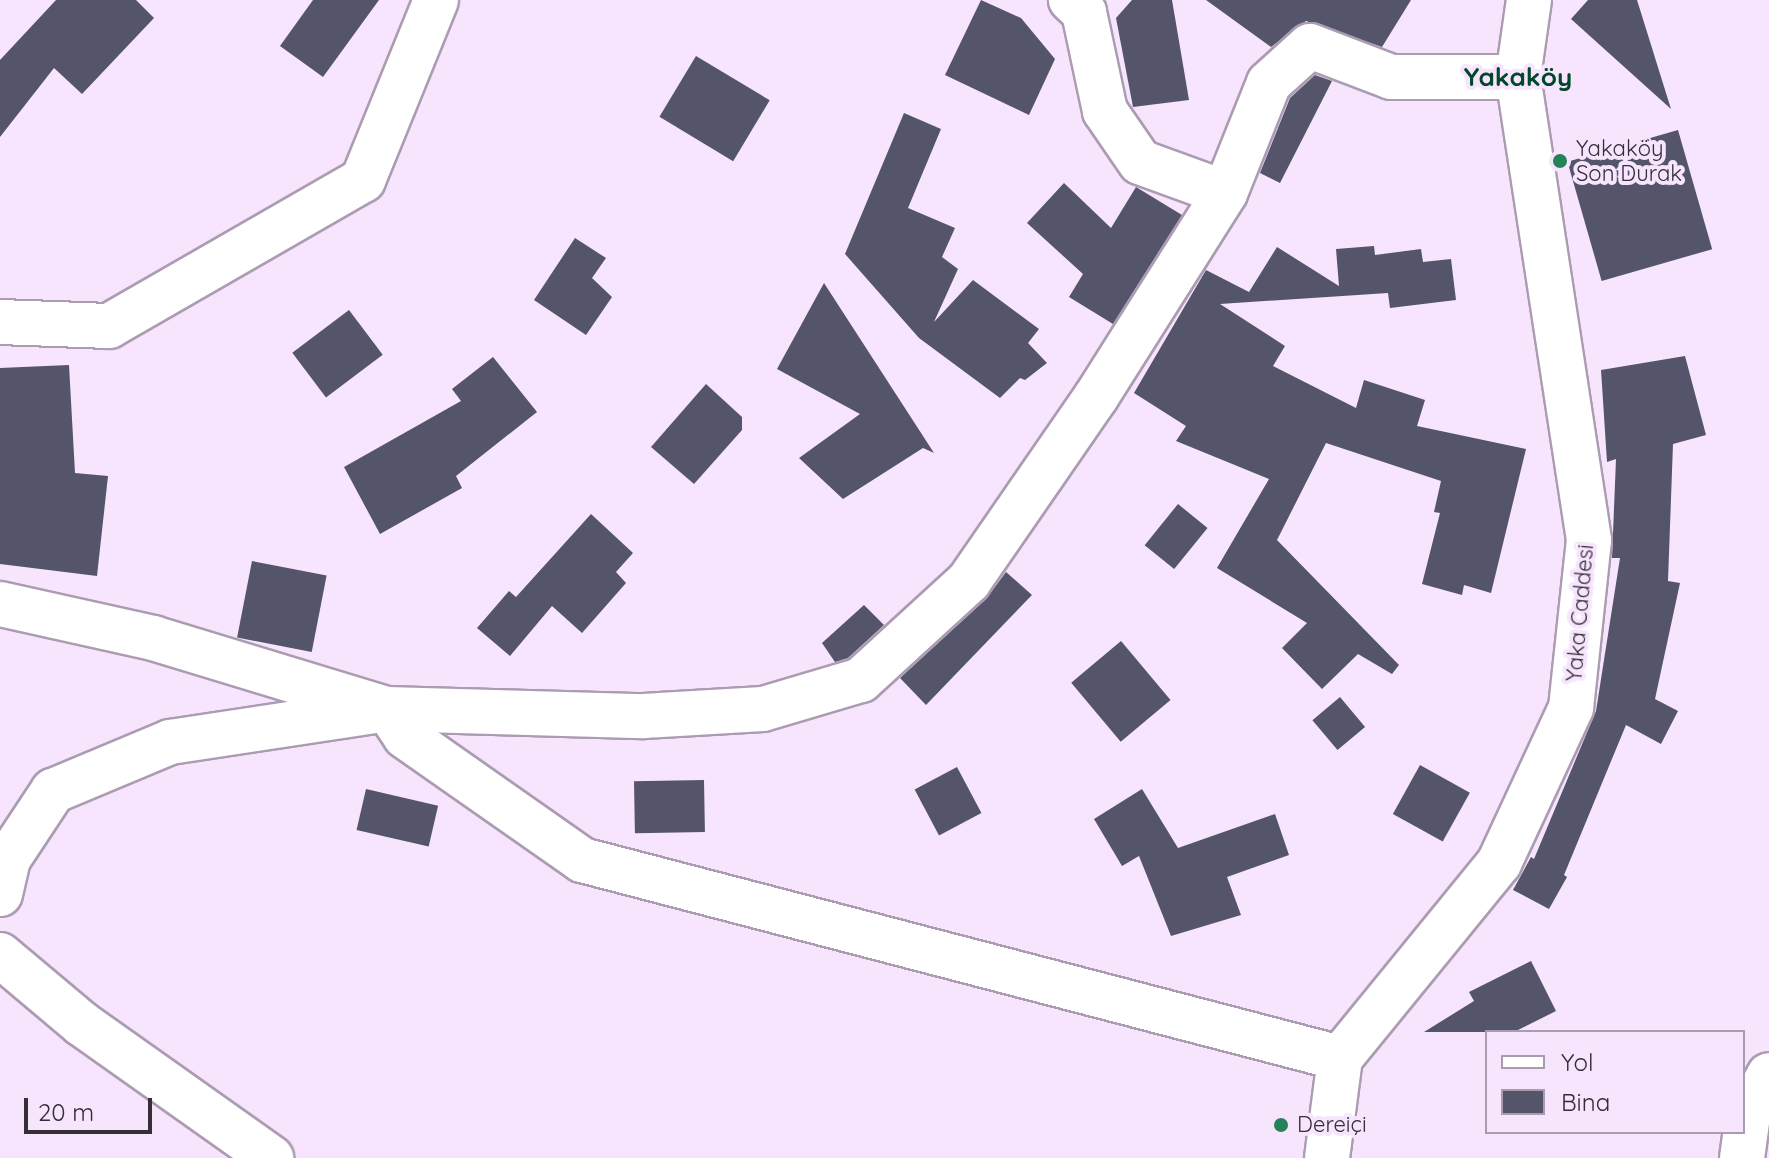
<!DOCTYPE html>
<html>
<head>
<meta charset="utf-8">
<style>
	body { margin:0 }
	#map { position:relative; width:1769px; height:1158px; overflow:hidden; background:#f6e5fd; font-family:Quicksand,sans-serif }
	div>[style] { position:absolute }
	.building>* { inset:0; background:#54546b; transform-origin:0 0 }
	.roads { filter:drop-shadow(2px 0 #ac9cb2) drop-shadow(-2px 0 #ac9cb2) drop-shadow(0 2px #ac9cb2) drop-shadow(0 -2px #ac9cb2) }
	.street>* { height:44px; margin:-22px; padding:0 22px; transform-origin:22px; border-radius:22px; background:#fff }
	.secondary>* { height:44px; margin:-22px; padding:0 22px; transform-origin:22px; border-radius:22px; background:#fff }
	.dots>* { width:22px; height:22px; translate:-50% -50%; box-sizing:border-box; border:4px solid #f6e5fd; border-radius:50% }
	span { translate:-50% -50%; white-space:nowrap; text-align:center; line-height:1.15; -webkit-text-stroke:8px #f6e5fd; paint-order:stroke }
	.poi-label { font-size:22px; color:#352e37 }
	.left { translate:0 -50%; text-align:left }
	.street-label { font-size:22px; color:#352e37 }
	.quarter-label { font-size:26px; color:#01472c; font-weight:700 }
	.legend { position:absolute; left:1485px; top:1030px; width:260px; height:104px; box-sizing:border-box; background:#f6e5fd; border:2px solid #a99cae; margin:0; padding:10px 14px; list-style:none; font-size:24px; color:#352e37 }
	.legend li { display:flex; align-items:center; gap:16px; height:40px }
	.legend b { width:40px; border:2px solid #a99cae }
	.scale { position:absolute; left:24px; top:1098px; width:128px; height:36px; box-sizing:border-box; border:4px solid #352e37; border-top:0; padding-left:10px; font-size:24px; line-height:28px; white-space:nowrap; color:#352e37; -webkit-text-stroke:6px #f6e5fd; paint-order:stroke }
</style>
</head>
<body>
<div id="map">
	<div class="building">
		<div style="clip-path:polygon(56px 0,136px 0,154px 18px,82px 94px,54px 68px,0 137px,0 60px)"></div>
		<div style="clip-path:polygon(313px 0,379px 0,323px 77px,280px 46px)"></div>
		<div style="clip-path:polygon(981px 0,1021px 18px,1055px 59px,1029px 115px,945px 75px)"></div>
		<div style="clip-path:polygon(1132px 0,1172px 0,1189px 100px,1133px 107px,1116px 18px)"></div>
		<div style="clip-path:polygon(1206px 0,1411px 0,1382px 47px,1306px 21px,1271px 47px)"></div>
		<div style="clip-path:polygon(1588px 0,1637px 0,1671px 109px,1571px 19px)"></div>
		<div style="left:696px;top:56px;width:86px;height:71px;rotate:31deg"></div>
		<div style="clip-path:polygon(1315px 75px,1332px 81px,1280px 183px,1260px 173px,1290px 98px)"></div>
		<div style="clip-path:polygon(904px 113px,941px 129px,908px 208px,955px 228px,942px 257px,958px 269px,934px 322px,973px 280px,1039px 329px,1028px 343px,1047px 363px,1025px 380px,1020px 378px,1000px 398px,919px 338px,845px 254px)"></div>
		<div style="left:1678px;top:130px;width:124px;height:115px;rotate:74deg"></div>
		<div style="clip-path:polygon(1064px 183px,1111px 228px,1136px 187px,1182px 215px,1113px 324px,1069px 297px,1083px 274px,1027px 223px)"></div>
		<div style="clip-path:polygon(575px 238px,606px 258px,592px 278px,612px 297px,586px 335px,534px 300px)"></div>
		<div style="clip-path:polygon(1374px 246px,1375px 255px,1421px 249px,1423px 262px,1451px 259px,1456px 300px,1390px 308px,1388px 293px,1220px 304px,1285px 346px,1273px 366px,1356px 408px,1364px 380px,1425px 400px,1417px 426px,1526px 449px,1491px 593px,1464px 585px,1462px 595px,1422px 584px,1440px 513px,1434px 512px,1441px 481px,1326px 443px,1277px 540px,1399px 665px,1392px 674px,1358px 654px,1322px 689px,1282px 648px,1307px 623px,1217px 568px,1269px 479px,1176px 441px,1186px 426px,1134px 393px,1206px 270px,1249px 292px,1277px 247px,1339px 286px,1336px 249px)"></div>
		<div style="clip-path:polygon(824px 283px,934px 453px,923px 448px,843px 499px,799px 458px,860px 414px,777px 369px)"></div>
		<div style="left:349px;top:310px;width:56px;height:71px;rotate:53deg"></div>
		<div style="clip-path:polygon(1685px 356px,1706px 435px,1673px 444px,1668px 581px,1680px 583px,1655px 699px,1678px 711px,1661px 744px,1626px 725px,1564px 875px,1567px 877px,1549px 909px,1513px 890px,1531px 857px,1534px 859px,1596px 711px,1620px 558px,1612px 558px,1616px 459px,1607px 462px,1601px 370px)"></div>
		<div style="clip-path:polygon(493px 357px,537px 412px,456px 476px,462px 488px,380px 534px,344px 467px,461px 401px,452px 389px)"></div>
		<div style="clip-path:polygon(69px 365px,75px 473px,108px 476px,97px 576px,0 564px,0 368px)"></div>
		<div style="clip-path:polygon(706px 384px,742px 417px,742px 430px,694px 484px,651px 447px)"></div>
		<div style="left:1178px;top:504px;width:38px;height:53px;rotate:39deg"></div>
		<div style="clip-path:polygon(591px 514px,633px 553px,616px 572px,626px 583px,582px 633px,552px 606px,510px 656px,477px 628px,509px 591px,516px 597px)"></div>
		<div style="left:252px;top:561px;width:76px;height:78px;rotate:11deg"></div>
		<div style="clip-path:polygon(1006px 572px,1032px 595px,926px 705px,900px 678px,986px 599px)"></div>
		<div style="clip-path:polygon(864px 605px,884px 625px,848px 658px,835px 662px,822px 643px)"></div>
		<div style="left:1121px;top:641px;width:77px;height:65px;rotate:50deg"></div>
		<div style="left:1340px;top:697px;width:39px;height:36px;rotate:50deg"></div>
		<div style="left:1420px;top:765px;width:57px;height:56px;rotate:29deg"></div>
		<div style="left:957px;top:767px;width:52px;height:48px;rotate:62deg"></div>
		<div style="left:704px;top:780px;width:52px;height:70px;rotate:89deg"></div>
		<div style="left:366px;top:789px;width:74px;height:42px;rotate:13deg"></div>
		<div style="clip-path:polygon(1142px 789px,1178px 848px,1275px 814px,1289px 855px,1227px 877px,1241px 915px,1171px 936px,1139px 856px,1122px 866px,1094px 819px)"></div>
		<div style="clip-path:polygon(1531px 961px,1556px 1011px,1514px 1032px,1424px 1032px,1474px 1001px,1469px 992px)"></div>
	</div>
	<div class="roads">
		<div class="street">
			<div style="left:1225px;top:193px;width:118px;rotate:-68.2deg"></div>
			<div style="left:1269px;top:83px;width:55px;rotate:-42.1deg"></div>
			<div style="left:1310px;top:46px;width:87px;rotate:20.9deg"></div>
			<div style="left:1391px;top:77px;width:127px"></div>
			<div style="left:0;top:322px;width:109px;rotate:2.1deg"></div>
			<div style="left:109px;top:326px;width:293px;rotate:-29.9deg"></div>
			<div style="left:363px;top:180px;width:194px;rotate:-67.9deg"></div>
			<div style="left:0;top:604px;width:157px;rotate:12.5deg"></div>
			<div style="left:153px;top:638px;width:245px;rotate:16.9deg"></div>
			<div style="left:387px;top:709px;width:32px;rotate:56deg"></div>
			<div style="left:405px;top:736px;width:216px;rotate:35deg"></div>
			<div style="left:582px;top:860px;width:783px;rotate:14.64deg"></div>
			<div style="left:0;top:894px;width:36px;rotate:-77deg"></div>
			<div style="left:8px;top:859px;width:82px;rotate:-56.5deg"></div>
			<div style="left:53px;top:791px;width:127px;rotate:-22.7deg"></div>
			<div style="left:170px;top:742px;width:219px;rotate:-8.6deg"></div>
			<div style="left:387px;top:709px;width:257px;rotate:1.6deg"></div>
			<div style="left:644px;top:716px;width:119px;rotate:-3.4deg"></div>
			<div style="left:763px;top:709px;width:102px;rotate:-16.5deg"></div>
			<div style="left:861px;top:680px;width:147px;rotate:-42.5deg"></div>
			<div style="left:969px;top:581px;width:224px;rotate:-55.4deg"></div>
			<div style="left:1096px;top:397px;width:241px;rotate:-57.7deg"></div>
			<div style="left:1225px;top:193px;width:90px;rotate:-160deg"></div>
			<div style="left:1140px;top:162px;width:62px;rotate:-124.5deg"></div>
			<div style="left:1105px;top:111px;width:101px;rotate:-102deg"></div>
			<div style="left:1084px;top:12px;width:18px;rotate:-137deg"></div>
			<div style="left:0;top:955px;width:107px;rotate:40.1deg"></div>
			<div style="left:82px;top:1024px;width:232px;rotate:35.3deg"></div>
			<div style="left:1742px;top:1158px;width:43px;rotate:-82.1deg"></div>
			<div style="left:1748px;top:1115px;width:45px;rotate:-62.3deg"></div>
		</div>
		<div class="secondary">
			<div style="left:1327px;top:1158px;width:101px;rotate:-82.6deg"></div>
			<div style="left:1340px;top:1058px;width:252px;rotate:-50.8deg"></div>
			<div style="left:1499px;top:863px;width:171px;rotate:-65.1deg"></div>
			<div style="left:1571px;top:708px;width:169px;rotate:-83.9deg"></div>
			<div style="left:1589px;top:540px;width:468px;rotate:-98.7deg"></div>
			<div style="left:1518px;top:77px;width:78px;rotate:-81.9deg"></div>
		</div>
	</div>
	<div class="dots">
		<div style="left:1560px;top:161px;background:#268258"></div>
		<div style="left:1281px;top:1125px;background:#268258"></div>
	</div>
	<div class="poi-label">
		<span class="left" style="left:1576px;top:161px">Yakaköy<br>Son Durak</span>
		<span class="left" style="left:1297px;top:1125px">Dereiçi</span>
	</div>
	<div class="street-label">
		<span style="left:1580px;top:613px;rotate:-85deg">Yaka Caddesi</span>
	</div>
	<div class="quarter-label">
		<span style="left:1518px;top:77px">Yakaköy</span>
	</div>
	<ul class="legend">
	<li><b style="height:10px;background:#fff"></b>Yol</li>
	<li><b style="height:22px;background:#54546b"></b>Bina</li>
	</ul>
	<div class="scale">20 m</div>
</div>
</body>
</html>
